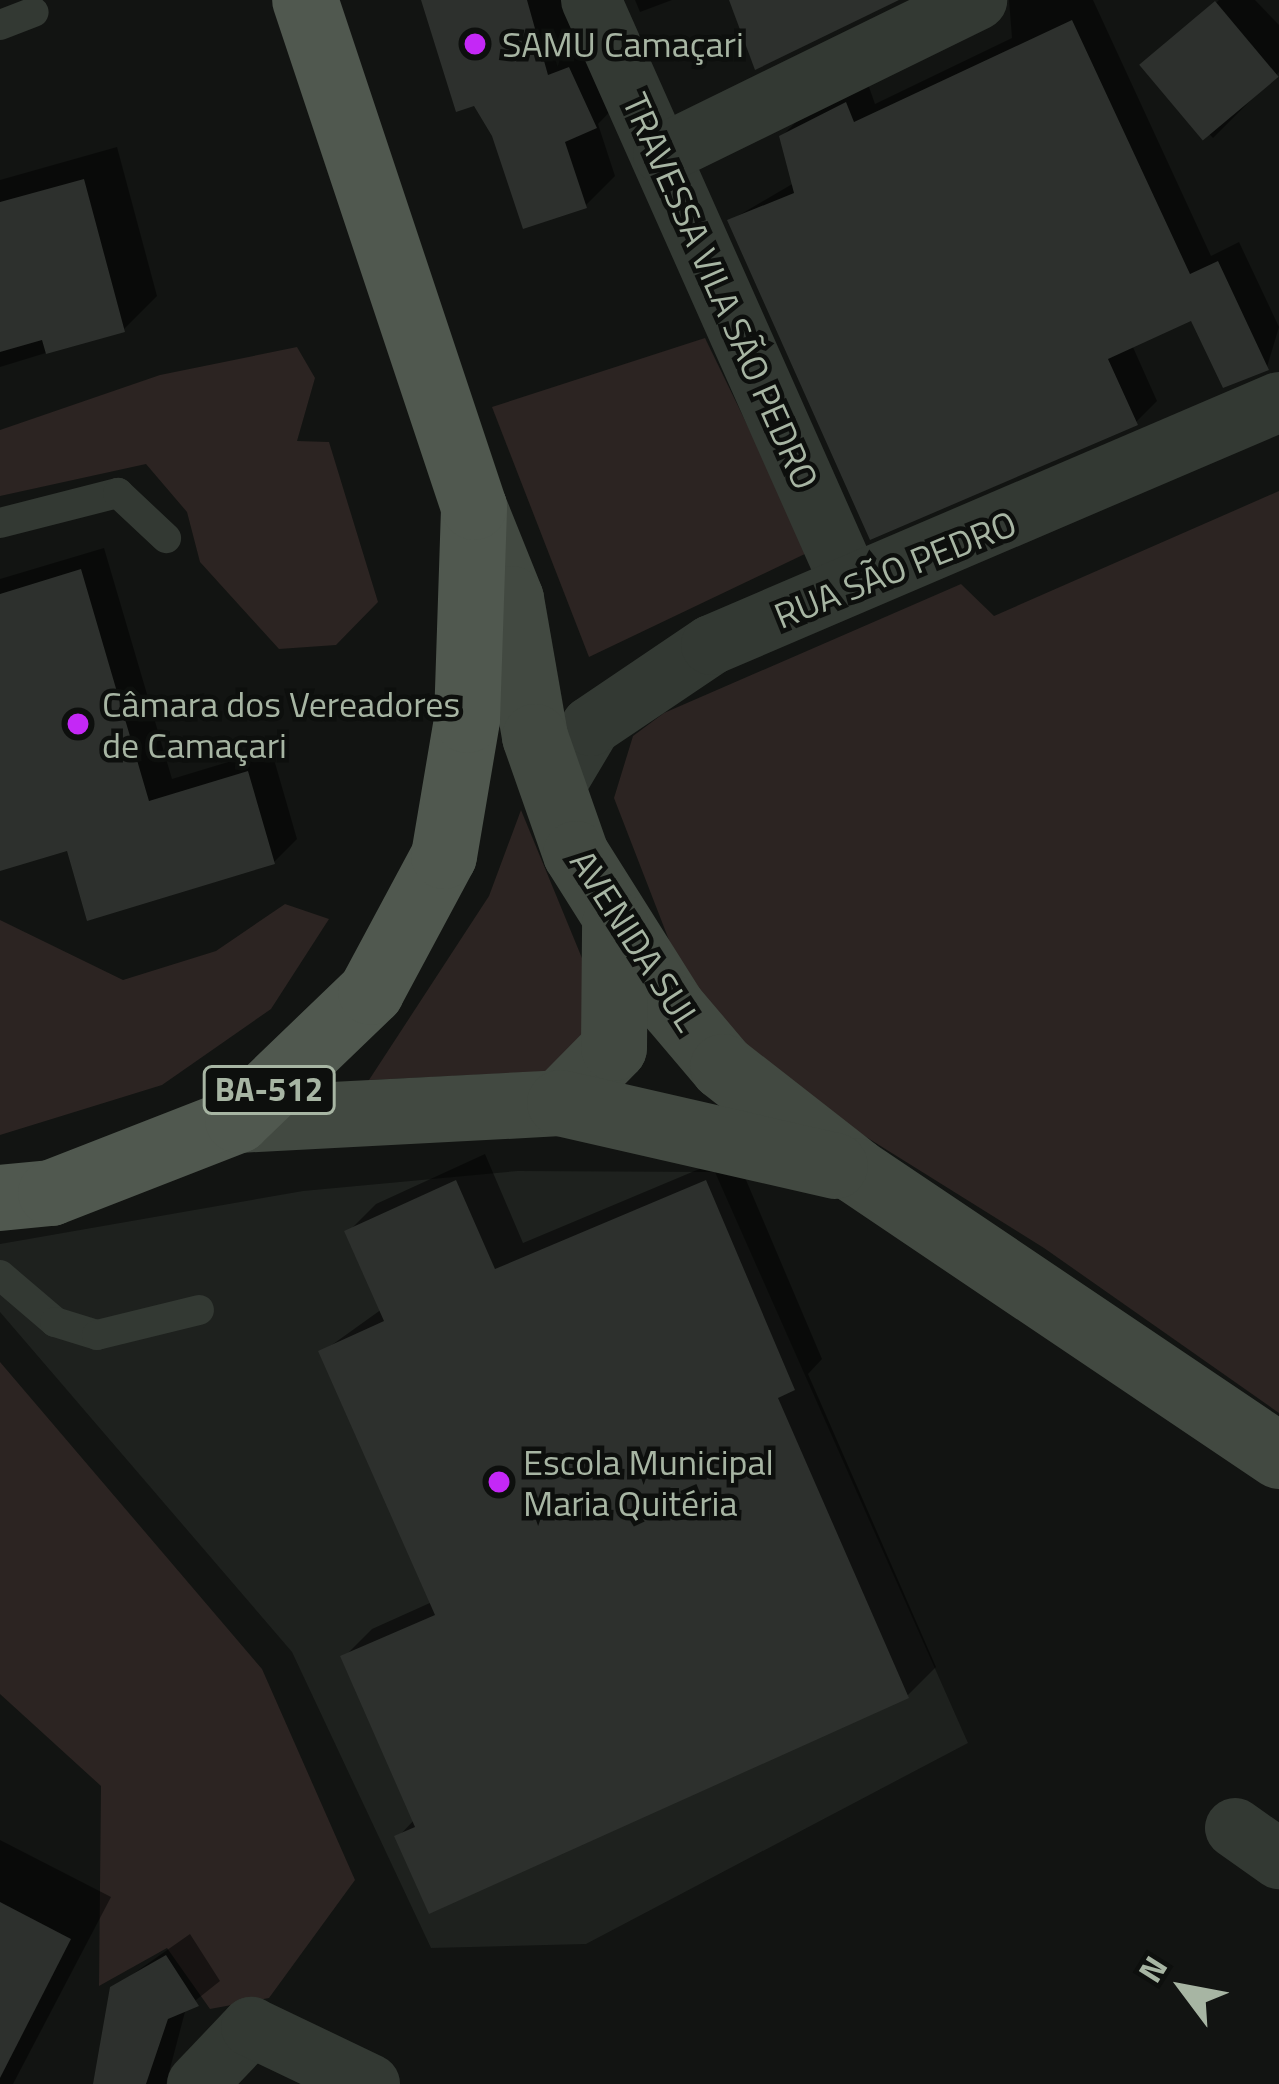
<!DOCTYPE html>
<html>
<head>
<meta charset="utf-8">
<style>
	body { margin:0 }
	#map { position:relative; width:1279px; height:2084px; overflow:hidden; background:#121412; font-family:"Titillium Web",sans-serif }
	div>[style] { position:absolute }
	.built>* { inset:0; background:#1e211e }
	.green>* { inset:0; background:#2c2422 }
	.shadow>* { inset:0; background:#0007 }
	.building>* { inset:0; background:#2d302d; transform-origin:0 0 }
	.lane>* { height:30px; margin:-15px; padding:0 15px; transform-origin:15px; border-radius:15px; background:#333933 }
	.street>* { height:60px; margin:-30px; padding:0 30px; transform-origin:30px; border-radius:30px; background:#333933 }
	.secondary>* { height:66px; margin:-33px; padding:0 33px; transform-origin:33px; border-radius:33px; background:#424941 }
	.primary>* { height:66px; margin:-33px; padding:0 33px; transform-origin:33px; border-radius:33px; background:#50584f }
	.dots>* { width:33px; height:33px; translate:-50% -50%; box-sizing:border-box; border:6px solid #0d0f0d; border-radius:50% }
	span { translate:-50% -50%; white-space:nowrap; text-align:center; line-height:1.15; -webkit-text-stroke:9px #0d0f0d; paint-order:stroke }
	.shield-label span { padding:3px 9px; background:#0d0f0d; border:3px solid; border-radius:9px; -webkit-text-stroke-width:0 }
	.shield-label { font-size:33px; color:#a7b5a3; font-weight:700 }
	.poi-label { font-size:36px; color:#a7b5a3 }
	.left { translate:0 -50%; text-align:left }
	.street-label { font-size:36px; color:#a7b5a3 }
	.north { position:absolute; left:1123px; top:1928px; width:120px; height:120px; -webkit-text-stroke:9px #0d0f0d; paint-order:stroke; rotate:302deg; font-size:33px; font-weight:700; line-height:48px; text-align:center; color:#a7b5a3 }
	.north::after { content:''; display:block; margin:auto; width:42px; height:54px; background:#a7b5a3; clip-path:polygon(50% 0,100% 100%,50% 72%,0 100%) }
</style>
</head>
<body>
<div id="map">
	<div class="built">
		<div style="clip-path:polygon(517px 1171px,715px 1172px,968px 1743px,586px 1944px,431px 1948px,292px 1652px,0 1312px,0 1244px,303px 1191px)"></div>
	</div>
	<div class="green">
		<div style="clip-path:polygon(705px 338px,809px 552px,589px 657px,492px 407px)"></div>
		<div style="clip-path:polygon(297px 347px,315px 378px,297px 441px,329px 442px,378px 602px,336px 645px,279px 649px,200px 562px,187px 512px,146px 464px,0 496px,0 430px,160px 375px)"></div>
		<div style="clip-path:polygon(1279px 491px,1279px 1413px,1044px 1248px,746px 1062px,686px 984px,614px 798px,633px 736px,664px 713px,961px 584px,994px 616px)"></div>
		<div style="clip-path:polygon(521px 810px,591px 980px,590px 1032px,556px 1071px,369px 1080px,489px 896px)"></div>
		<div style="clip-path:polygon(285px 904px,329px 919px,271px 1009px,162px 1085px,0 1135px,0 920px,123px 980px,216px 951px)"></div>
		<div style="clip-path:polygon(0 1362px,262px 1669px,355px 1880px,269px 1998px,210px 2009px,167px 1948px,99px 1986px,101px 1786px,0 1694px)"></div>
	</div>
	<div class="shadow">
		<div style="clip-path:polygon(425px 0,564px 0,577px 48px,599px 39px,625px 96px,598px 124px,615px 176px,586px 205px,495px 135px)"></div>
		<div style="clip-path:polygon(635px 0,672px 0,640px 12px)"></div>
		<div style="clip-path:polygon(1009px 0,1093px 0,1211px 256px,1239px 242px,1279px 327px,1267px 367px,1192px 318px,1132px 345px,1157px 401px,1136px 422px,731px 220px,794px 183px,782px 136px,803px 115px,868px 84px,875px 104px,1012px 38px)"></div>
		<div style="clip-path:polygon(1219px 0,1255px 0,1279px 25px,1279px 72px,1213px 138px,1149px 70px)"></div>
		<div style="clip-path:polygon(117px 147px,157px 296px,124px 329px,0 367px,0 180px)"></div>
		<div style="clip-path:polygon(104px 548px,172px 779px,271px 749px,297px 839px,274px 862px,69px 847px,0 868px,0 579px)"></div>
		<div style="clip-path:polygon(485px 1154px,523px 1243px,735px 1154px,822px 1359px,808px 1374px,936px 1667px,908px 1695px,398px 1837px,415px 1819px,344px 1657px,372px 1629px,432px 1602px,322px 1352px,382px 1309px,348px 1232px,376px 1204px)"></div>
		<div style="clip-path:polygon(0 1840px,111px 1897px,13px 2084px,0 2084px)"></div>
		<div style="clip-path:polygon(190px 1934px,220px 1981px,186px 2008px,166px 2084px,96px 2084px,113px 1988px)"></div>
	</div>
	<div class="building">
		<div style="clip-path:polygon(421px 0,527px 0,548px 75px,569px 67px,597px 128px,565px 142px,587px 208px,523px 229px,492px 136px,474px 106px,456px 112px)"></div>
		<div style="clip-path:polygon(729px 0,899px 0,755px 70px)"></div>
		<div style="left:1215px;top:1px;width:99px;height:99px;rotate:50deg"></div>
		<div style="clip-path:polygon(1072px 20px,1190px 274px,1218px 261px,1269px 370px,1223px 388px,1191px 321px,1108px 359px,1138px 425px,870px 540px,727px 220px,794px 193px,779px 136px,846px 102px,854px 122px)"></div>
		<div style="clip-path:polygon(84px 179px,125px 332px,46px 354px,42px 340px,0 352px,0 202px)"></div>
		<div style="clip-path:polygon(81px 569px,149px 801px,248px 771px,275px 864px,87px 921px,67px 851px,0 871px,0 594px)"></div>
		<div style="clip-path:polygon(456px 1180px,495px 1269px,706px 1180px,795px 1390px,778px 1398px,909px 1698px,429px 1914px,394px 1836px,415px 1827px,340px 1656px,435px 1615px,318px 1351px,384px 1321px,344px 1231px)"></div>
		<div style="clip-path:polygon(0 1902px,71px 1939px,0 2078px)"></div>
		<div style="clip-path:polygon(166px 1955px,199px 2006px,168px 2019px,146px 2084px,93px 2084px,110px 1987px)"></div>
	</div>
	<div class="lane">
		<div style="left:0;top:25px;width:36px;rotate:-21deg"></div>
		<div style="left:0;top:523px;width:122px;rotate:-14.3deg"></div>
		<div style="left:118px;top:493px;width:66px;rotate:43.2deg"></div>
		<div style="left:0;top:1275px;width:72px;rotate:40.5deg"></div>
		<div style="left:55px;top:1322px;width:44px;rotate:17.2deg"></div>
		<div style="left:97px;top:1335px;width:105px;rotate:-13.8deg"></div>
	</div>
	<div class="street">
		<div style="left:591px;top:0;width:638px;rotate:66.05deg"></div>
		<div style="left:663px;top:154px;width:350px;rotate:-26.1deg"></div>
		<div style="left:553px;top:790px;width:74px;rotate:-59.3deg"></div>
		<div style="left:591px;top:726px;width:145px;rotate:-34deg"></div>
		<div style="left:711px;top:645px;width:618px;rotate:-23.16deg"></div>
		<div style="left:1235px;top:1828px;width:54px;rotate:35.2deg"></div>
		<div style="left:197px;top:2084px;width:79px;rotate:-46.5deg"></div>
		<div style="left:251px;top:2027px;width:132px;rotate:25.6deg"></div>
	</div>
	<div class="secondary">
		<div style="left:474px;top:507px;width:99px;rotate:68.1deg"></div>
		<div style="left:511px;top:599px;width:140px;rotate:80.1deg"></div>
		<div style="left:535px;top:737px;width:124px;rotate:70.7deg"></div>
		<div style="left:576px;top:854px;width:182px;rotate:57.8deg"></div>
		<div style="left:673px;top:1008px;width:77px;rotate:49.7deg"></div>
		<div style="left:723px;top:1067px;width:169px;rotate:38deg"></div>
		<div style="left:856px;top:1171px;width:510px;rotate:33.97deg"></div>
		<div style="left:560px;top:1103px;width:77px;rotate:-45.5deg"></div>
		<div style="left:614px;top:1048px;width:124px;rotate:-89.5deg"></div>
		<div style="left:238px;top:1120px;width:322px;rotate:-3deg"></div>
		<div style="left:560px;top:1103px;width:282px;rotate:12.9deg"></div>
	</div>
	<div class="primary">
		<div style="left:0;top:1198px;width:51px;rotate:-5.6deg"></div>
		<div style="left:51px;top:1193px;width:201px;rotate:-21.3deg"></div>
		<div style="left:238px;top:1120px;width:185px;rotate:-43.9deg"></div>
		<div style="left:371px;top:992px;width:154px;rotate:-61.8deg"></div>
		<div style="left:444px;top:856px;width:138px;rotate:-80.4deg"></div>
		<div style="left:467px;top:720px;width:213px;rotate:-88.1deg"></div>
		<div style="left:474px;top:507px;width:534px;rotate:-108.43deg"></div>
	</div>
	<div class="dots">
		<div style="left:475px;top:44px;background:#c428f6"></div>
		<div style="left:78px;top:724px;background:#c428f6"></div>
		<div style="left:499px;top:1482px;background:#c428f6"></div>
	</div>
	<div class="shield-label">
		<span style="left:269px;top:1090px">BA-512</span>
	</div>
	<div class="poi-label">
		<span class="left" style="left:502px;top:44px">SAMU Camaçari</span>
		<span class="left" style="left:102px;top:724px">Câmara dos Vereadores<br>de Camaçari</span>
		<span class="left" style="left:523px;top:1482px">Escola Municipal<br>Maria Quitéria</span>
	</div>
	<div class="street-label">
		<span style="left:721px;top:291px;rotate:66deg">TRAVESSA VILA SÃO PEDRO</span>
		<span style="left:895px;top:569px;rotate:-22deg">RUA SÃO PEDRO</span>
		<span style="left:636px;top:940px;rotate:57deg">AVENIDA SUL</span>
	</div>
	<div class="north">N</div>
</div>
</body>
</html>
